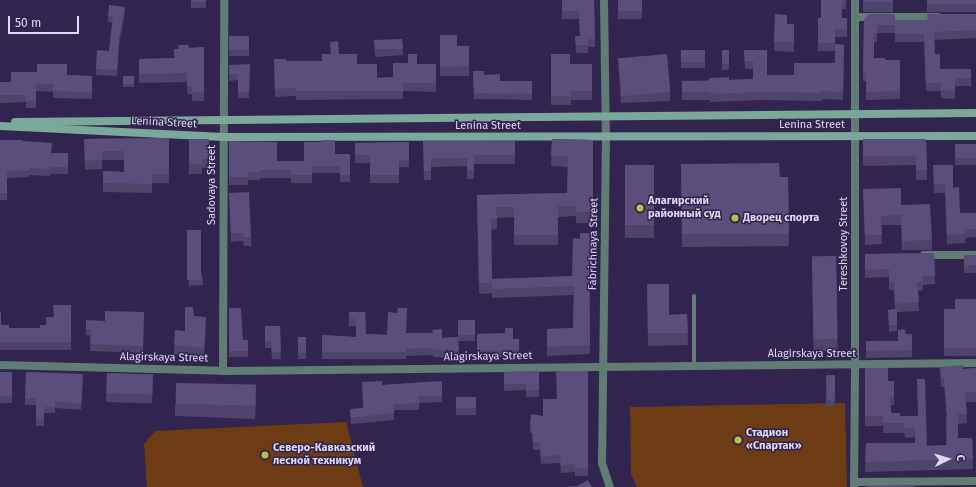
<!DOCTYPE html>
<html>
<head>
<meta charset="utf-8">
<style>
	body { margin:0 }
	#map { position:relative; width:976px; height:487px; overflow:hidden; background:#31244e; font-family:"Fira Sans",sans-serif }
	div>[style] { position:absolute }
	.green>* { inset:0; background:#6d3c15 }
	.lane>* { height:4px; margin:-2px; padding:0 2px; transform-origin:2px; border-radius:2px; background:#617c74 }
	.street>* { height:8px; margin:-4px; padding:0 4px; transform-origin:4px; border-radius:4px; background:#617c74 }
	.secondary>* { height:8px; margin:-4px; padding:0 4px; transform-origin:4px; border-radius:4px; background:#7ca89c }
	.wall>* { inset:0; background:#4d436b; transform-origin:0 0 }
	.shaded-wall>* { inset:0; background:#3f3757 }
	.building>* { inset:0; background:#5a4e7c; transform-origin:0 0 }
	.dots>* { width:11px; height:11px; translate:-50% -50%; box-sizing:border-box; border:2px solid #31244e; border-radius:50% }
	span { translate:-50% -50%; white-space:nowrap; text-align:center; line-height:1.15; -webkit-text-stroke:3px #31244e; paint-order:stroke }
	.street-label { font-size:11px; color:#dfd9f4 }
	.poi-label { font-size:11px; color:#dfd9f4; font-weight:700 }
	.left { translate:0 -50%; text-align:left }
	.north { position:absolute; left:928px; top:439px; width:40px; height:40px; -webkit-text-stroke:3px #31244e; paint-order:stroke; rotate:85deg; font-size:11px; font-weight:700; line-height:16px; text-align:center; color:#dfd9f4 }
	.north::after { content:''; display:block; margin:auto; width:14px; height:18px; background:#dfd9f4; clip-path:polygon(50% 0,100% 100%,50% 72%,0 100%) }
	.scale { position:absolute; left:8px; top:16px; width:71px; height:18px; box-sizing:border-box; border:2px solid #dfd9f4; border-top:0; padding-left:5px; font-size:12px; line-height:14px; white-space:nowrap; color:#dfd9f4; -webkit-text-stroke:3px #31244e; paint-order:stroke }
</style>
</head>
<body>
<div id="map">
	<div class="green">
		<div style="clip-path:polygon(845px 403px,847px 487px,637px 487px,631px 474px,630px 407px)"></div>
		<div style="clip-path:polygon(346px 422px,363px 487px,147px 487px,144px 444px,155px 431px)"></div>
	</div>
	<div class="lane">
		<div style="left:694px;top:366px;width:70px;rotate:-90deg"></div>
	</div>
	<div class="street">
		<div style="left:604px;top:0;width:137px;rotate:89.2deg"></div>
		<div style="left:606px;top:137px;width:326px;rotate:90.7deg"></div>
		<div style="left:602px;top:463px;width:25px;rotate:72deg"></div>
		<div style="left:855px;top:17px;width:83px"></div>
		<div style="left:924px;top:255px;width:52px"></div>
		<div style="left:0;top:365px;width:223px;rotate:1.5deg"></div>
		<div style="left:223px;top:371px;width:753px;rotate:-0.61deg"></div>
		<div style="left:223px;top:371px;width:371px;rotate:-89.8deg"></div>
		<div style="left:854px;top:482px;width:122px;rotate:-0.5deg"></div>
		<div style="left:854px;top:487px;width:122px;rotate:-89.5deg"></div>
		<div style="left:855px;top:365px;width:365px;rotate:-90deg"></div>
	</div>
	<div class="secondary">
		<div style="left:15px;top:122px;width:961px;rotate:-0.54deg"></div>
		<div style="left:0;top:126px;width:224px;rotate:2.8deg"></div>
		<div style="left:224px;top:137px;width:752px;rotate:-0.08deg"></div>
	</div>
	<div class="wall">
		<div style="left:191px;top:0;width:15px;height:8px"></div>
		<div style="clip-path:polygon(562px 0,594px 0,595px 47px,588px 47px,588px 53px,576px 53px,575px 36px,580px 36px,579px 19px,562px 19px)"></div>
		<div style="left:618px;top:0;width:24px;height:19px"></div>
		<div style="clip-path:polygon(821px 0,846px 0,846px 9px,842px 9px,842px 18px,847px 18px,847px 37px,835px 37px,835px 44px,844px 45px,843px 100px,822px 99px,822px 101px,762px 100px,710px 102px,710px 100px,682px 100px,682px 81px,753px 79px,753px 69px,745px 69px,744px 50px,767px 75px,794px 75px,835px 63px,835px 51px,818px 51px,818px 18px,821px 18px)"></div>
		<div style="left:863px;top:0;width:30px;height:12px"></div>
		<div style="left:927px;top:0;width:49px;height:12px"></div>
		<div style="clip-path:polygon(125px 14px,119px 47px,117px 76px,96px 75px,96px 69px,109px 51px,112px 23px,108px 22px,108px 16px)"></div>
		<div style="clip-path:polygon(775px 14px,787px 24px,794px 24px,794px 52px,774px 51px)"></div>
		<div style="clip-path:polygon(976px 14px,976px 38px,934px 40px,935px 54px,940px 69px,971px 69px,971px 86px,955px 86px,955px 99px,941px 98px,941px 91px,926px 91px,924px 42px,895px 42px,895px 29px,895px 33px,877px 33px,877px 42px,874px 42px,874px 58px,885px 60px,900px 60px,900px 99px,866px 100px,866px 81px,863px 81px,864px 19px,895px 20px,927px 20px)"></div>
		<div style="clip-path:polygon(440px 35px,457px 46px,469px 46px,469px 76px,440px 76px)"></div>
		<div style="left:229px;top:36px;width:20px;height:20px"></div>
		<div style="left:402px;top:39px;width:16px;height:28px;rotate:86deg"></div>
		<div style="clip-path:polygon(330px 42px,339px 54px,357px 64px,377px 78px,393px 77px,417px 64px,436px 64px,436px 92px,403px 91px,403px 99px,296px 100px,296px 96px,275px 97px,274px 59px,286px 61px,322px 61px,331px 54px)"></div>
		<div style="clip-path:polygon(204px 47px,204px 101px,192px 101px,192px 94px,187px 94px,187px 82px,139px 83px,139px 59px,174px 58px,174px 49px)"></div>
		<div style="left:681px;top:50px;width:24px;height:18px"></div>
		<div style="left:722px;top:50px;width:7px;height:20px"></div>
		<div style="clip-path:polygon(551px 54px,570px 64px,592px 64px,592px 100px,571px 100px,571px 105px,551px 105px)"></div>
		<div style="clip-path:polygon(618px 58px,670px 92px,670px 101px,621px 103px)"></div>
		<div style="clip-path:polygon(229px 65px,250px 71px,249px 98px,238px 98px,238px 80px,229px 81px)"></div>
		<div style="clip-path:polygon(473px 71px,484px 75px,500px 81px,532px 81px,532px 100px,474px 99px)"></div>
		<div style="clip-path:polygon(67px 75px,92px 76px,92px 99px,53px 98px,53px 92px,36px 91px,36px 108px,26px 108px,26px 102px,0 103px,0 82px,11px 82px)"></div>
		<div style="left:123px;top:76px;width:11px;height:11px"></div>
		<div style="clip-path:polygon(169px 138px,169px 183px,152px 183px,152px 193px,103px 192px,103px 171px,124px 172px,124px 160px,102px 160px,102px 169px,85px 170px,84px 139px)"></div>
		<div style="clip-path:polygon(189px 139px,209px 139px,209px 168px,202px 168px,202px 174px,189px 174px)"></div>
		<div style="clip-path:polygon(552px 139px,593px 140px,593px 223px,576px 223px,576px 216px,558px 217px,558px 245px,514px 245px,514px 217px,497px 218px,497px 229px,491px 230px,492px 279px,572px 276px,580px 239px,593px 233px,592px 285px,590px 285px,590px 354px,547px 356px,547px 329px,573px 328px,574px 295px,492px 298px,492px 292px,492px 293px,479px 294px,477px 195px,567px 193px,568px 167px,551px 166px)"></div>
		<div style="clip-path:polygon(863px 139px,926px 139px,927px 180px,916px 180px,916px 165px,863px 166px)"></div>
		<div style="clip-path:polygon(0 140px,22px 141px,51px 153px,68px 153px,68px 174px,50px 174px,50px 176px,29px 175px,29px 177px,7px 178px,7px 200px,0 200px)"></div>
		<div style="clip-path:polygon(229px 141px,277px 161px,304px 161px,335px 154px,350px 154px,350px 182px,340px 182px,340px 173px,312px 173px,312px 183px,291px 183px,291px 178px,260px 178px,260px 180px,248px 180px,248px 185px,229px 185px)"></div>
		<div style="clip-path:polygon(423px 141px,515px 141px,515px 164px,474px 164px,474px 179px,467px 179px,467px 166px,431px 167px,431px 180px,424px 180px)"></div>
		<div style="clip-path:polygon(409px 142px,409px 167px,399px 167px,399px 183px,370px 183px,370px 163px,355px 163px,355px 143px)"></div>
		<div style="left:955px;top:144px;width:21px;height:21px"></div>
		<div style="clip-path:polygon(681px 164px,780px 177px,788px 177px,789px 246px,682px 247px)"></div>
		<div style="left:625px;top:165px;width:29px;height:73px"></div>
		<div style="clip-path:polygon(933px 165px,953px 188px,960px 213px,976px 213px,976px 237px,965px 238px,965px 243px,947px 244px,945px 193px,934px 193px)"></div>
		<div style="clip-path:polygon(863px 189px,901px 205px,932px 240px,932px 250px,902px 250px,901px 225px,881px 225px,882px 244px,865px 245px)"></div>
		<div style="clip-path:polygon(229px 193px,251px 237px,251px 246px,244px 246px,243px 241px,231px 242px)"></div>
		<div style="clip-path:polygon(187px 230px,203px 279px,203px 285px,189px 286px)"></div>
		<div style="clip-path:polygon(934px 253px,935px 284px,923px 285px,923px 290px,918px 291px,919px 311px,897px 312px,897px 331px,889px 332px,888px 310px,895px 309px,894px 290px,889px 290px,889px 277px,865px 278px,865px 254px)"></div>
		<div style="clip-path:polygon(976px 255px,976px 356px,944px 356px,944px 309px,955px 309px,976px 299px,976px 273px,964px 273px,964px 265px)"></div>
		<div style="left:836px;top:256px;width:95px;height:24px;rotate:89deg"></div>
		<div style="clip-path:polygon(647px 284px,669px 315px,687px 314px,688px 345px,648px 346px)"></div>
		<div style="clip-path:polygon(71px 305px,71px 350px,0 350px,0 312px,1px 325px,9px 328px,40px 328px,46px 325px,53px 317px)"></div>
		<div style="clip-path:polygon(229px 308px,243px 340px,248px 340px,248px 357px,229px 357px)"></div>
		<div style="clip-path:polygon(144px 312px,143px 353px,90px 351px,91px 336px,86px 335px,86px 329px,105px 321px)"></div>
		<div style="clip-path:polygon(349px 312px,365px 312px,366px 334px,387px 335px,406px 333px,442px 338px,458px 337px,459px 358px,433px 357px,433px 355px,406px 356px,406px 359px,322px 359px,322px 335px,356px 337px,356px 326px,349px 326px)"></div>
		<div style="clip-path:polygon(194px 316px,206px 326px,204px 357px,174px 354px,174px 345px,185px 331px)"></div>
		<div style="left:458px;top:320px;width:17px;height:21px"></div>
		<div style="clip-path:polygon(265px 326px,280px 326px,281px 359px,272px 359px,271px 348px,265px 348px)"></div>
		<div style="clip-path:polygon(505px 333px,513px 339px,519px 339px,519px 356px,477px 357px,477px 334px)"></div>
		<div style="clip-path:polygon(906px 334px,912px 334px,912px 357px,866px 358px,866px 341px,898px 341px)"></div>
		<div style="left:298px;top:337px;width:8px;height:22px"></div>
		<div style="clip-path:polygon(940px 367px,963px 369px,976px 368px,976px 402px,966px 402px,967px 423px,958px 424px,958px 438px,972px 438px,973px 469px,865px 472px,866px 443px,915px 443px,915px 437px,905px 438px,904px 433px,883px 433px,883px 426px,865px 426px,865px 368px,888px 381px,894px 381px,894px 405px,891px 405px,891px 413px,900px 416px,918px 416px,927px 446px,946px 445px,947px 417px,944px 387px,941px 387px)"></div>
		<div style="clip-path:polygon(539px 371px,539px 397px,526px 397px,526px 390px,504px 391px,504px 372px)"></div>
		<div style="clip-path:polygon(588px 371px,588px 476px,575px 476px,575px 472px,561px 473px,560px 463px,541px 464px,540px 450px,533px 450px,532px 433px,530px 433px,530px 425px,543px 416px,556px 399px)"></div>
		<div style="left:0;top:372px;width:12px;height:31px"></div>
		<div style="left:107px;top:373px;width:46px;height:29px;rotate:2deg"></div>
		<div style="left:835px;top:375px;width:31px;height:9px;rotate:90deg"></div>
		<div style="clip-path:polygon(83px 381px,81px 410px,55px 408px,55px 413px,44px 413px,44px 426px,36px 426px,36px 405px,25px 405px,25px 399px)"></div>
		<div style="clip-path:polygon(442px 381px,442px 402px,419px 403px,419px 410px,394px 410px,394px 420px,351px 424px,350px 409px,363px 408px,362px 382px,382px 385px)"></div>
		<div style="left:476px;top:397px;width:18px;height:20px;rotate:90deg"></div>
		<div style="clip-path:polygon(256px 398px,255px 419px,175px 416px,175px 404px)"></div>
	</div>
	<div class="shaded-wall">
		<div style="clip-path:polygon(125px 7px,125px 14px,119px 47px,117px 76px,119px 40px)"></div>
		<div style="clip-path:polygon(206px 317px,206px 326px,204px 357px,204px 348px)"></div>
	</div>
	<div class="building">
		<div style="left:191px;top:0;width:15px;height:2px"></div>
		<div style="clip-path:polygon(562px 0,594px 0,595px 39px,588px 39px,588px 45px,576px 45px,575px 36px,580px 36px,579px 11px,562px 11px)"></div>
		<div style="left:618px;top:0;width:24px;height:11px"></div>
		<div style="clip-path:polygon(821px 0,846px 0,846px 1px,842px 1px,841px 18px,847px 18px,847px 30px,835px 29px,835px 43px,818px 43px,818px 18px,821px 18px)"></div>
		<div style="left:863px;top:0;width:30px;height:2px"></div>
		<div style="left:927px;top:0;width:49px;height:4px"></div>
		<div style="clip-path:polygon(109px 5px,125px 7px,119px 40px,117px 70px,96px 69px,97px 50px,109px 51px,113px 16px,108px 16px)"></div>
		<div style="clip-path:polygon(775px 14px,787px 15px,787px 24px,794px 24px,794px 42px,774px 42px)"></div>
		<div style="clip-path:polygon(869px 14px,893px 14px,895px 16px,895px 20px,928px 20px,927px 14px,976px 14px,976px 30px,934px 32px,935px 54px,940px 54px,940px 69px,971px 69px,971px 78px,955px 78px,955px 91px,941px 90px,941px 83px,926px 83px,924px 34px,895px 34px,895px 21px,895px 25px,877px 25px,877px 34px,874px 34px,874px 58px,885px 58px,885px 60px,900px 60px,900px 91px,866px 92px,866px 73px,863px 73px,864px 19px)"></div>
		<div style="clip-path:polygon(440px 35px,457px 35px,457px 46px,469px 46px,469px 66px,440px 67px)"></div>
		<div style="left:229px;top:36px;width:20px;height:14px"></div>
		<div style="clip-path:polygon(402px 39px,403px 49px,375px 49px,374px 40px)"></div>
		<div style="clip-path:polygon(338px 41px,339px 54px,357px 54px,357px 64px,377px 64px,377px 78px,393px 77px,393px 63px,408px 63px,408px 54px,417px 54px,417px 64px,436px 64px,436px 83px,403px 83px,403px 91px,296px 91px,296px 88px,275px 89px,274px 59px,286px 59px,286px 61px,322px 61px,322px 54px,331px 54px,330px 42px)"></div>
		<div style="clip-path:polygon(835px 44px,844px 45px,843px 92px,822px 91px,822px 93px,762px 92px,710px 94px,710px 92px,682px 92px,682px 81px,709px 81px,709px 78px,729px 77px,729px 80px,753px 79px,753px 61px,745px 61px,744px 50px,767px 50px,767px 75px,794px 75px,794px 63px,835px 63px)"></div>
		<div style="clip-path:polygon(178px 45px,188px 45px,189px 48px,204px 47px,204px 92px,192px 92px,192px 86px,187px 86px,187px 73px,139px 74px,139px 59px,175px 58px,174px 49px,179px 49px)"></div>
		<div style="left:681px;top:50px;width:24px;height:12px"></div>
		<div style="left:722px;top:50px;width:7px;height:14px"></div>
		<div style="clip-path:polygon(551px 54px,570px 54px,570px 64px,592px 64px,592px 91px,571px 91px,571px 96px,551px 96px)"></div>
		<div style="left:667px;top:54px;width:38px;height:49px;rotate:85deg"></div>
		<div style="clip-path:polygon(37px 64px,67px 64px,67px 75px,92px 76px,92px 92px,53px 91px,53px 84px,36px 84px,36px 101px,26px 101px,26px 95px,0 95px,0 82px,11px 82px,11px 72px,37px 72px)"></div>
		<div style="clip-path:polygon(250px 64px,249px 92px,238px 92px,238px 74px,229px 74px,229px 65px)"></div>
		<div style="clip-path:polygon(473px 71px,484px 71px,484px 75px,500px 74px,500px 81px,532px 81px,532px 94px,474px 93px)"></div>
		<div style="left:123px;top:76px;width:11px;height:8px"></div>
		<div style="clip-path:polygon(169px 138px,169px 174px,152px 174px,152px 184px,103px 183px,103px 171px,124px 172px,124px 151px,102px 151px,102px 160px,85px 161px,84px 139px)"></div>
		<div style="clip-path:polygon(189px 139px,209px 139px,209px 159px,202px 159px,202px 164px,189px 164px)"></div>
		<div style="clip-path:polygon(552px 139px,593px 140px,593px 212px,576px 212px,576px 206px,558px 206px,558px 235px,514px 235px,514px 207px,496px 207px,497px 219px,491px 219px,492px 283px,479px 283px,477px 195px,567px 193px,568px 156px,551px 156px)"></div>
		<div style="clip-path:polygon(863px 139px,926px 139px,927px 170px,916px 170px,916px 156px,863px 156px)"></div>
		<div style="clip-path:polygon(0 140px,22px 140px,22px 141px,52px 143px,51px 153px,68px 153px,68px 167px,50px 167px,50px 169px,29px 168px,29px 170px,7px 171px,7px 193px,0 193px)"></div>
		<div style="clip-path:polygon(321px 140px,335px 140px,335px 154px,350px 154px,350px 175px,340px 175px,340px 166px,312px 166px,312px 175px,291px 175px,291px 170px,260px 170px,260px 172px,248px 172px,248px 177px,229px 177px,229px 141px,277px 142px,277px 161px,304px 161px,304px 142px,321px 142px)"></div>
		<div style="clip-path:polygon(423px 141px,515px 141px,515px 155px,474px 155px,474px 170px,467px 170px,467px 158px,431px 158px,431px 171px,424px 171px)"></div>
		<div style="clip-path:polygon(409px 142px,409px 160px,399px 160px,399px 175px,370px 175px,370px 155px,355px 155px,355px 143px)"></div>
		<div style="left:955px;top:144px;width:21px;height:14px"></div>
		<div style="clip-path:polygon(779px 163px,780px 177px,788px 177px,789px 234px,682px 234px,681px 164px)"></div>
		<div style="left:625px;top:165px;width:29px;height:60px"></div>
		<div style="clip-path:polygon(933px 165px,953px 165px,953px 188px,959px 187px,960px 213px,976px 213px,976px 229px,964px 229px,965px 234px,947px 235px,945px 184px,934px 184px)"></div>
		<div style="clip-path:polygon(901px 188px,901px 205px,930px 204px,932px 240px,902px 241px,901px 215px,881px 216px,882px 235px,865px 235px,863px 189px)"></div>
		<div style="clip-path:polygon(249px 192px,251px 237px,244px 237px,243px 233px,231px 233px,229px 193px)"></div>
		<div style="left:187px;top:230px;width:14px;height:50px"></div>
		<div style="clip-path:polygon(580px 233px,593px 233px,592px 276px,589px 276px,590px 345px,547px 347px,547px 329px,573px 328px,574px 286px,492px 289px,492px 279px,572px 276px,573px 238px,580px 239px)"></div>
		<div style="clip-path:polygon(934px 253px,935px 276px,923px 276px,923px 282px,917px 282px,919px 302px,895px 304px,894px 282px,889px 282px,889px 269px,865px 270px,865px 254px)"></div>
		<div style="clip-path:polygon(964px 255px,976px 255px,976px 348px,944px 348px,944px 309px,955px 309px,955px 299px,976px 299px,976px 265px,964px 265px)"></div>
		<div style="left:836px;top:256px;width:83px;height:24px;rotate:89deg"></div>
		<div style="clip-path:polygon(647px 284px,669px 284px,669px 315px,687px 314px,688px 333px,648px 333px)"></div>
		<div style="clip-path:polygon(53px 305px,71px 305px,71px 342px,0 342px,0 312px,1px 312px,1px 325px,9px 325px,9px 328px,40px 328px,40px 325px,46px 325px,46px 317px,54px 317px)"></div>
		<div style="clip-path:polygon(185px 307px,193px 307px,194px 316px,206px 317px,204px 348px,174px 345px,175px 330px,185px 331px)"></div>
		<div style="clip-path:polygon(229px 308px,241px 308px,243px 340px,248px 340px,248px 351px,229px 351px)"></div>
		<div style="clip-path:polygon(398px 308px,407px 308px,406px 333px,433px 333px,432px 330px,442px 329px,442px 338px,458px 337px,459px 351px,433px 350px,433px 348px,406px 349px,406px 352px,322px 352px,322px 335px,356px 337px,356px 319px,349px 319px,349px 312px,365px 312px,366px 334px,387px 335px,388px 312px,397px 313px)"></div>
		<div style="clip-path:polygon(897px 309px,897px 325px,889px 325px,888px 310px)"></div>
		<div style="clip-path:polygon(105px 311px,144px 312px,143px 346px,90px 344px,91px 329px,86px 329px,86px 320px,105px 321px)"></div>
		<div style="left:458px;top:320px;width:17px;height:15px"></div>
		<div style="clip-path:polygon(265px 326px,280px 326px,281px 352px,272px 352px,271px 341px,265px 341px)"></div>
		<div style="clip-path:polygon(505px 328px,513px 328px,513px 339px,519px 339px,519px 350px,477px 351px,477px 334px,505px 333px)"></div>
		<div style="clip-path:polygon(905px 329px,906px 334px,912px 334px,912px 350px,866px 351px,866px 341px,898px 341px,898px 330px)"></div>
		<div style="left:298px;top:337px;width:8px;height:16px"></div>
		<div style="clip-path:polygon(963px 365px,963px 369px,976px 368px,976px 392px,965px 393px,967px 414px,958px 414px,958px 438px,972px 438px,973px 459px,865px 462px,866px 443px,915px 443px,915px 428px,905px 428px,904px 423px,883px 423px,883px 416px,865px 416px,865px 368px,888px 368px,888px 381px,894px 381px,894px 396px,890px 396px,891px 413px,900px 413px,900px 416px,918px 416px,917px 379px,925px 379px,927px 446px,947px 445px,946px 417px,947px 417px,944px 377px,941px 378px,940px 367px)"></div>
		<div style="clip-path:polygon(539px 371px,539px 390px,526px 390px,526px 384px,504px 384px,504px 372px)"></div>
		<div style="clip-path:polygon(556px 371px,588px 371px,588px 468px,575px 468px,575px 464px,561px 465px,560px 455px,541px 457px,540px 442px,533px 442px,532px 425px,530px 425px,531px 414px,543px 416px,543px 399px,557px 399px)"></div>
		<div style="left:0;top:372px;width:12px;height:24px"></div>
		<div style="clip-path:polygon(26px 372px,83px 374px,81px 404px,55px 401px,55px 407px,44px 407px,44px 419px,36px 419px,36px 398px,25px 399px)"></div>
		<div style="left:107px;top:373px;width:46px;height:20px;rotate:2deg"></div>
		<div style="clip-path:polygon(835px 375px,835px 399px,827px 400px,826px 376px)"></div>
		<div style="clip-path:polygon(382px 381px,382px 385px,442px 381px,442px 396px,419px 396px,419px 403px,393px 404px,394px 413px,351px 418px,350px 409px,364px 408px,362px 382px)"></div>
		<div style="left:176px;top:383px;width:80px;height:21px;rotate:1deg"></div>
		<div style="left:476px;top:397px;width:11px;height:20px;rotate:90deg"></div>
		<div style="clip-path:polygon(588px 480px,592px 487px,565px 487px,577px 486px)"></div>
		<div style="left:867px;top:486px;width:48px;height:1px"></div>
	</div>
	<div class="dots">
		<div style="left:640px;top:208px;background:#b5c24a"></div>
		<div style="left:735px;top:218px;background:#b5c24a"></div>
		<div style="left:738px;top:440px;background:#b5c24a"></div>
		<div style="left:265px;top:455px;background:#b5c24a"></div>
	</div>
	<div class="street-label">
		<span style="left:164px;top:123px;rotate:3deg">Lenina Street</span>
		<span style="left:812px;top:125px">Lenina Street</span>
		<span style="left:488px;top:126px">Lenina Street</span>
		<span style="left:212px;top:185px;rotate:-90deg">Sadovaya Street</span>
		<span style="left:594px;top:244px;rotate:-89deg">Fabrichnaya Street</span>
		<span style="left:844px;top:244px;rotate:-90deg">Tereshkovoy Street</span>
		<span style="left:812px;top:354px">Alagirskaya Street</span>
		<span style="left:488px;top:357px;rotate:-1deg">Alagirskaya Street</span>
		<span style="left:164px;top:358px;rotate:1deg">Alagirskaya Street</span>
	</div>
	<div class="poi-label">
		<span class="left" style="left:648px;top:208px">Алагирский<br>районный суд</span>
		<span class="left" style="left:743px;top:218px">Дворец спорта</span>
		<span class="left" style="left:746px;top:440px">Стадион<br>«Спартак»</span>
		<span class="left" style="left:273px;top:455px">Северо-Кавказский<br>лесной техникум</span>
	</div>
	<div class="north">С</div>
	<div class="scale">50 m</div>
</div>
</body>
</html>
